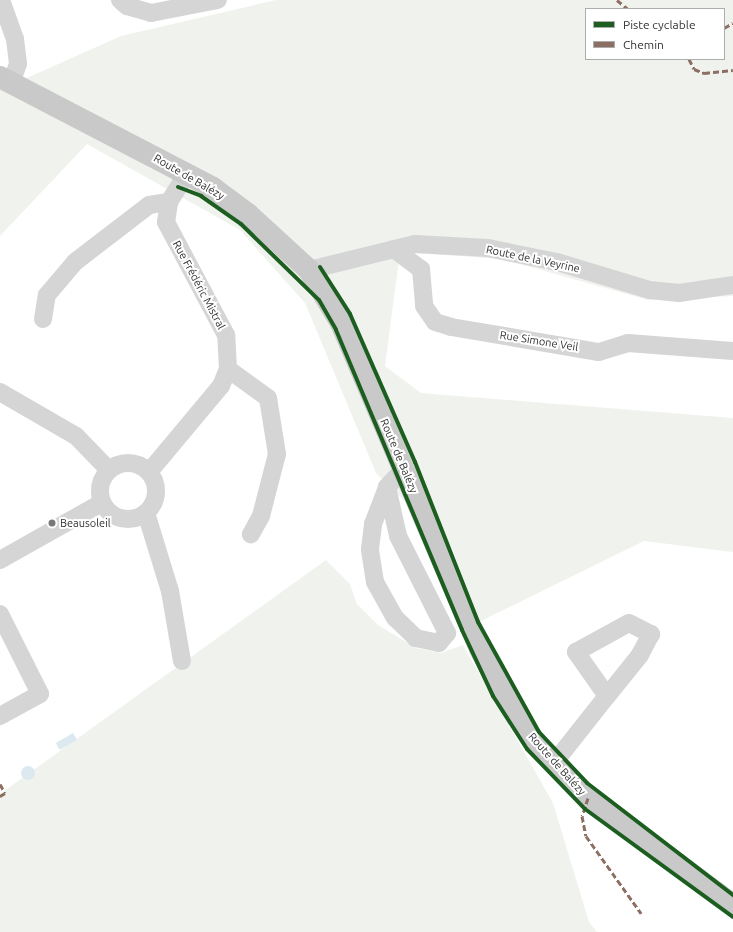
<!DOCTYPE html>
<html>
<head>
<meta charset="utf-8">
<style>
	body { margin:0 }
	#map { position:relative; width:733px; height:932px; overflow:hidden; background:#fff; font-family:Ubuntu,sans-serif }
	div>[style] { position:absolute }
	.green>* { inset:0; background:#f0f3ed }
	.water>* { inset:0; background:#dde9f0; transform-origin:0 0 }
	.round { border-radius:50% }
	.minor>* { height:18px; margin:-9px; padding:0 9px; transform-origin:9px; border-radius:9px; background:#d5d5d5 }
	.minor>.ring { margin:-9px; padding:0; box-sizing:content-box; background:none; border:18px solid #d5d5d5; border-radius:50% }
	.major>* { height:22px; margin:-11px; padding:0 11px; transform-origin:11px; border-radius:11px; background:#c9c9c9 }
	.quiet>* { height:3px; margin-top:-1.5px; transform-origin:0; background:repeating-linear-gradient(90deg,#8d6e63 0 6px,transparent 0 9px) }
	.cycleway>* { height:4px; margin:-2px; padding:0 2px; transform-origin:2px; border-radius:2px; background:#1b5e20 }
	.dots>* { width:11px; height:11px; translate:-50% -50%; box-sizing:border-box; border:2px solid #fff; border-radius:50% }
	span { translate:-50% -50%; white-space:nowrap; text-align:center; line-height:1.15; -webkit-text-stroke:4px #fff; paint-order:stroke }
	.street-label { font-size:11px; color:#313131 }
	.poi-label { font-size:11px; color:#313131 }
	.left { translate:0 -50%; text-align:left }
	.legend { position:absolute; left:585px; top:8px; width:140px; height:52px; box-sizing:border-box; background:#fff; border:1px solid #adadad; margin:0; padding:5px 7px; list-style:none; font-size:12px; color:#313131 }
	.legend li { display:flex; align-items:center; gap:8px; height:20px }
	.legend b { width:20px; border:1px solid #adadad }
</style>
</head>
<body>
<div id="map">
	<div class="green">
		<div style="clip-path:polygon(evenodd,276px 0,733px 0,733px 296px,648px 300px,502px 259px,400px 252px,385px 366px,421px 393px,733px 418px,733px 552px,644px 541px,479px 622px,452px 548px,376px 473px,305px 303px,240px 230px,87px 144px,0 236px,0 90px,121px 36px,276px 0,586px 9px,724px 9px,724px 59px,586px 59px,586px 9px)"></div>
		<div style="clip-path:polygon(326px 560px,350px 584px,357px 604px,378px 625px,416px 648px,441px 653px,463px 645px,553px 803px,589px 922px,597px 932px,0 932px,0 794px)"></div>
	</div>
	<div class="water">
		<div style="left:73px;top:733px;width:8px;height:20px;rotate:60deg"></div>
		<div class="round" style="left:21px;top:766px;width:14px;height:14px"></div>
	</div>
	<div class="minor">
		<div style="left:1px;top:0;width:41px;rotate:70.3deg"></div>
		<div style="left:15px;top:39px;width:25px;rotate:83deg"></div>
		<div style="left:18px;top:64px;width:20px;rotate:110deg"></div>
		<div style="left:120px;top:0;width:9px;rotate:41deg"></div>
		<div style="left:127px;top:6px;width:25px;rotate:16deg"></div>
		<div style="left:151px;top:13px;width:68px;rotate:-11deg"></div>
		<div style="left:394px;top:249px;width:34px;rotate:37deg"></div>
		<div style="left:421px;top:269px;width:37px;rotate:85deg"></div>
		<div style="left:424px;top:306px;width:19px;rotate:55deg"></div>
		<div style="left:435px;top:322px;width:17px;rotate:17deg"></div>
		<div style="left:451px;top:327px;width:150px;rotate:9.6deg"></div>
		<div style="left:599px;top:352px;width:30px;rotate:-17deg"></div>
		<div style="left:628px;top:343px;width:105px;rotate:4.4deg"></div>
		<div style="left:309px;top:270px;width:109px;rotate:-13.8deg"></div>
		<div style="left:415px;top:244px;width:73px;rotate:3.1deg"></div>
		<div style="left:488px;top:248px;width:70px;rotate:11.5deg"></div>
		<div style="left:557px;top:262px;width:97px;rotate:16.8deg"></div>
		<div style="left:650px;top:290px;width:29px;rotate:6deg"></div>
		<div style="left:679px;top:293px;width:55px;rotate:-8.4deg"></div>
		<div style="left:43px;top:319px;width:24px;rotate:-81deg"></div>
		<div style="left:47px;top:295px;width:43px;rotate:-49.7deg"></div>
		<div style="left:75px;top:262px;width:93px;rotate:-37.6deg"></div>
		<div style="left:149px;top:205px;width:20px;rotate:-9deg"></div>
		<div style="left:228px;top:369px;width:49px;rotate:35.9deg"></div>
		<div style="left:268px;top:398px;width:57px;rotate:80.9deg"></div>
		<div style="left:277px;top:454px;width:64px;rotate:104.5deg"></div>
		<div style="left:261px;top:516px;width:21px;rotate:119deg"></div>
		<div style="left:0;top:392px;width:88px;rotate:30.1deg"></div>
		<div style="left:76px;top:436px;width:47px;rotate:45.9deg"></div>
		<div class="ring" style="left:100px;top:463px;width:38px;height:38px"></div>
		<div style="left:149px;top:472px;width:112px;rotate:-50.1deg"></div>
		<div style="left:221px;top:386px;width:18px;rotate:-68deg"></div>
		<div style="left:228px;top:369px;width:34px;rotate:-93deg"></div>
		<div style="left:226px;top:335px;width:128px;rotate:-118deg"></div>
		<div style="left:166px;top:222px;width:20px;rotate:-81deg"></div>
		<div style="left:169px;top:202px;width:34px;rotate:-58deg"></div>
		<div style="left:387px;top:487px;width:50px;rotate:77.3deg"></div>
		<div style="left:398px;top:536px;width:109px;rotate:63.2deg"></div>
		<div style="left:447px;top:633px;width:13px;rotate:129deg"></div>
		<div style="left:439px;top:643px;width:24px;rotate:-168deg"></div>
		<div style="left:416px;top:638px;width:29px;rotate:-136deg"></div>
		<div style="left:395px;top:618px;width:41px;rotate:-119.1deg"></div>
		<div style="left:375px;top:582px;width:33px;rotate:-99deg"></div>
		<div style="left:370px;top:549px;width:25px;rotate:-83deg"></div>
		<div style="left:373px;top:524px;width:40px;rotate:-69deg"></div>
		<div style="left:387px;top:487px;width:26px;rotate:-47deg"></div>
		<div style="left:146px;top:513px;width:82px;rotate:72.9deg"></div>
		<div style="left:170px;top:591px;width:71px;rotate:80.3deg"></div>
		<div style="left:0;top:560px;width:116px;rotate:-29.4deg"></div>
		<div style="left:0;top:614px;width:89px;rotate:63.4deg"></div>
		<div style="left:40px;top:694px;width:46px;rotate:151.2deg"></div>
		<div style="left:554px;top:763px;width:85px;rotate:-51.7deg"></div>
		<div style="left:607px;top:696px;width:54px;rotate:-125.2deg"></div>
		<div style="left:576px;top:652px;width:60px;rotate:-28.7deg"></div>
		<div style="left:629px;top:623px;width:25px;rotate:27deg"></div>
		<div style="left:651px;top:634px;width:24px;rotate:118deg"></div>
		<div style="left:640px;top:655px;width:53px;rotate:128.8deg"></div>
	</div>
	<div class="major">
		<div style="left:0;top:77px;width:240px;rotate:27.5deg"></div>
		<div style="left:213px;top:188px;width:44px;rotate:36.6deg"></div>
		<div style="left:248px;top:214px;width:83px;rotate:42.6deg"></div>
		<div style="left:309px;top:270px;width:62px;rotate:58.9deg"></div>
		<div style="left:341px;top:323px;width:354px;rotate:66.9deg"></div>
		<div style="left:480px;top:649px;width:58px;rotate:62.1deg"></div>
		<div style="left:507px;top:700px;width:49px;rotate:56.6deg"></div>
		<div style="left:534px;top:741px;width:79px;rotate:46.5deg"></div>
		<div style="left:588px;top:798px;width:180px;rotate:36.4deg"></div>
	</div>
	<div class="quiet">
		<div style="left:617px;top:0;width:14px;rotate:39deg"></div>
		<div style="left:724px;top:28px;width:10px;rotate:-29deg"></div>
		<div style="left:689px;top:59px;width:11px;rotate:63deg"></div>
		<div style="left:694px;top:69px;width:11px;rotate:22deg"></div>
		<div style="left:704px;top:73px;width:29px;rotate:-6deg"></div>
		<div style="left:0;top:784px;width:10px;rotate:61deg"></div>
		<div style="left:5px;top:793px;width:6px;rotate:149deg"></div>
		<div style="left:588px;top:798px;width:19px;rotate:108deg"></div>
		<div style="left:582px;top:816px;width:20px;rotate:79deg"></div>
		<div style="left:586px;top:836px;width:95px;rotate:54.5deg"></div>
	</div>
	<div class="cycleway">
		<div style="left:178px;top:187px;width:25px;rotate:21deg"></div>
		<div style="left:201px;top:196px;width:49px;rotate:35deg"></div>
		<div style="left:241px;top:224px;width:109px;rotate:44.3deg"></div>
		<div style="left:319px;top:300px;width:34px;rotate:60deg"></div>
		<div style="left:336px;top:330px;width:325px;rotate:67.2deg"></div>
		<div style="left:462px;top:630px;width:73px;rotate:64.8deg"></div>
		<div style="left:493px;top:696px;width:63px;rotate:57.3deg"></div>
		<div style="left:527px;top:749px;width:83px;rotate:46deg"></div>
		<div style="left:585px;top:809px;width:183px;rotate:36.1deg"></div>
		<div style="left:320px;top:267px;width:56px;rotate:57.4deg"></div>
		<div style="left:350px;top:314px;width:162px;rotate:66.3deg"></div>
		<div style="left:415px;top:462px;width:172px;rotate:68.5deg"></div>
		<div style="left:478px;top:622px;width:126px;rotate:61deg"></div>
		<div style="left:539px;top:732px;width:70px;rotate:46.7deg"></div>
		<div style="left:587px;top:783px;width:184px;rotate:37.5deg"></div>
	</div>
	<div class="dots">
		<div style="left:52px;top:523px;background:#797979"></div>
	</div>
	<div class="street-label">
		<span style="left:189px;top:177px;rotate:30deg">Route de Balézy</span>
		<span style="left:533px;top:259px;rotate:12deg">Route de la Veyrine</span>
		<span style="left:199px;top:285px;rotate:62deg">Rue Frédéric Mistral</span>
		<span style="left:539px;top:341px;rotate:9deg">Rue Simone Veil</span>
		<span style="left:399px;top:456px;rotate:67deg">Route de Balézy</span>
		<span style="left:557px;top:764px;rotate:48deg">Route de Balézy</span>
	</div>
	<div class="poi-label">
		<span class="left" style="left:60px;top:523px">Beausoleil</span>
	</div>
	<ul class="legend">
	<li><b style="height:5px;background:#1b5e20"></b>Piste cyclable</li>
	<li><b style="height:5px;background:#8d6e63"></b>Chemin</li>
	</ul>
</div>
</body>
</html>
